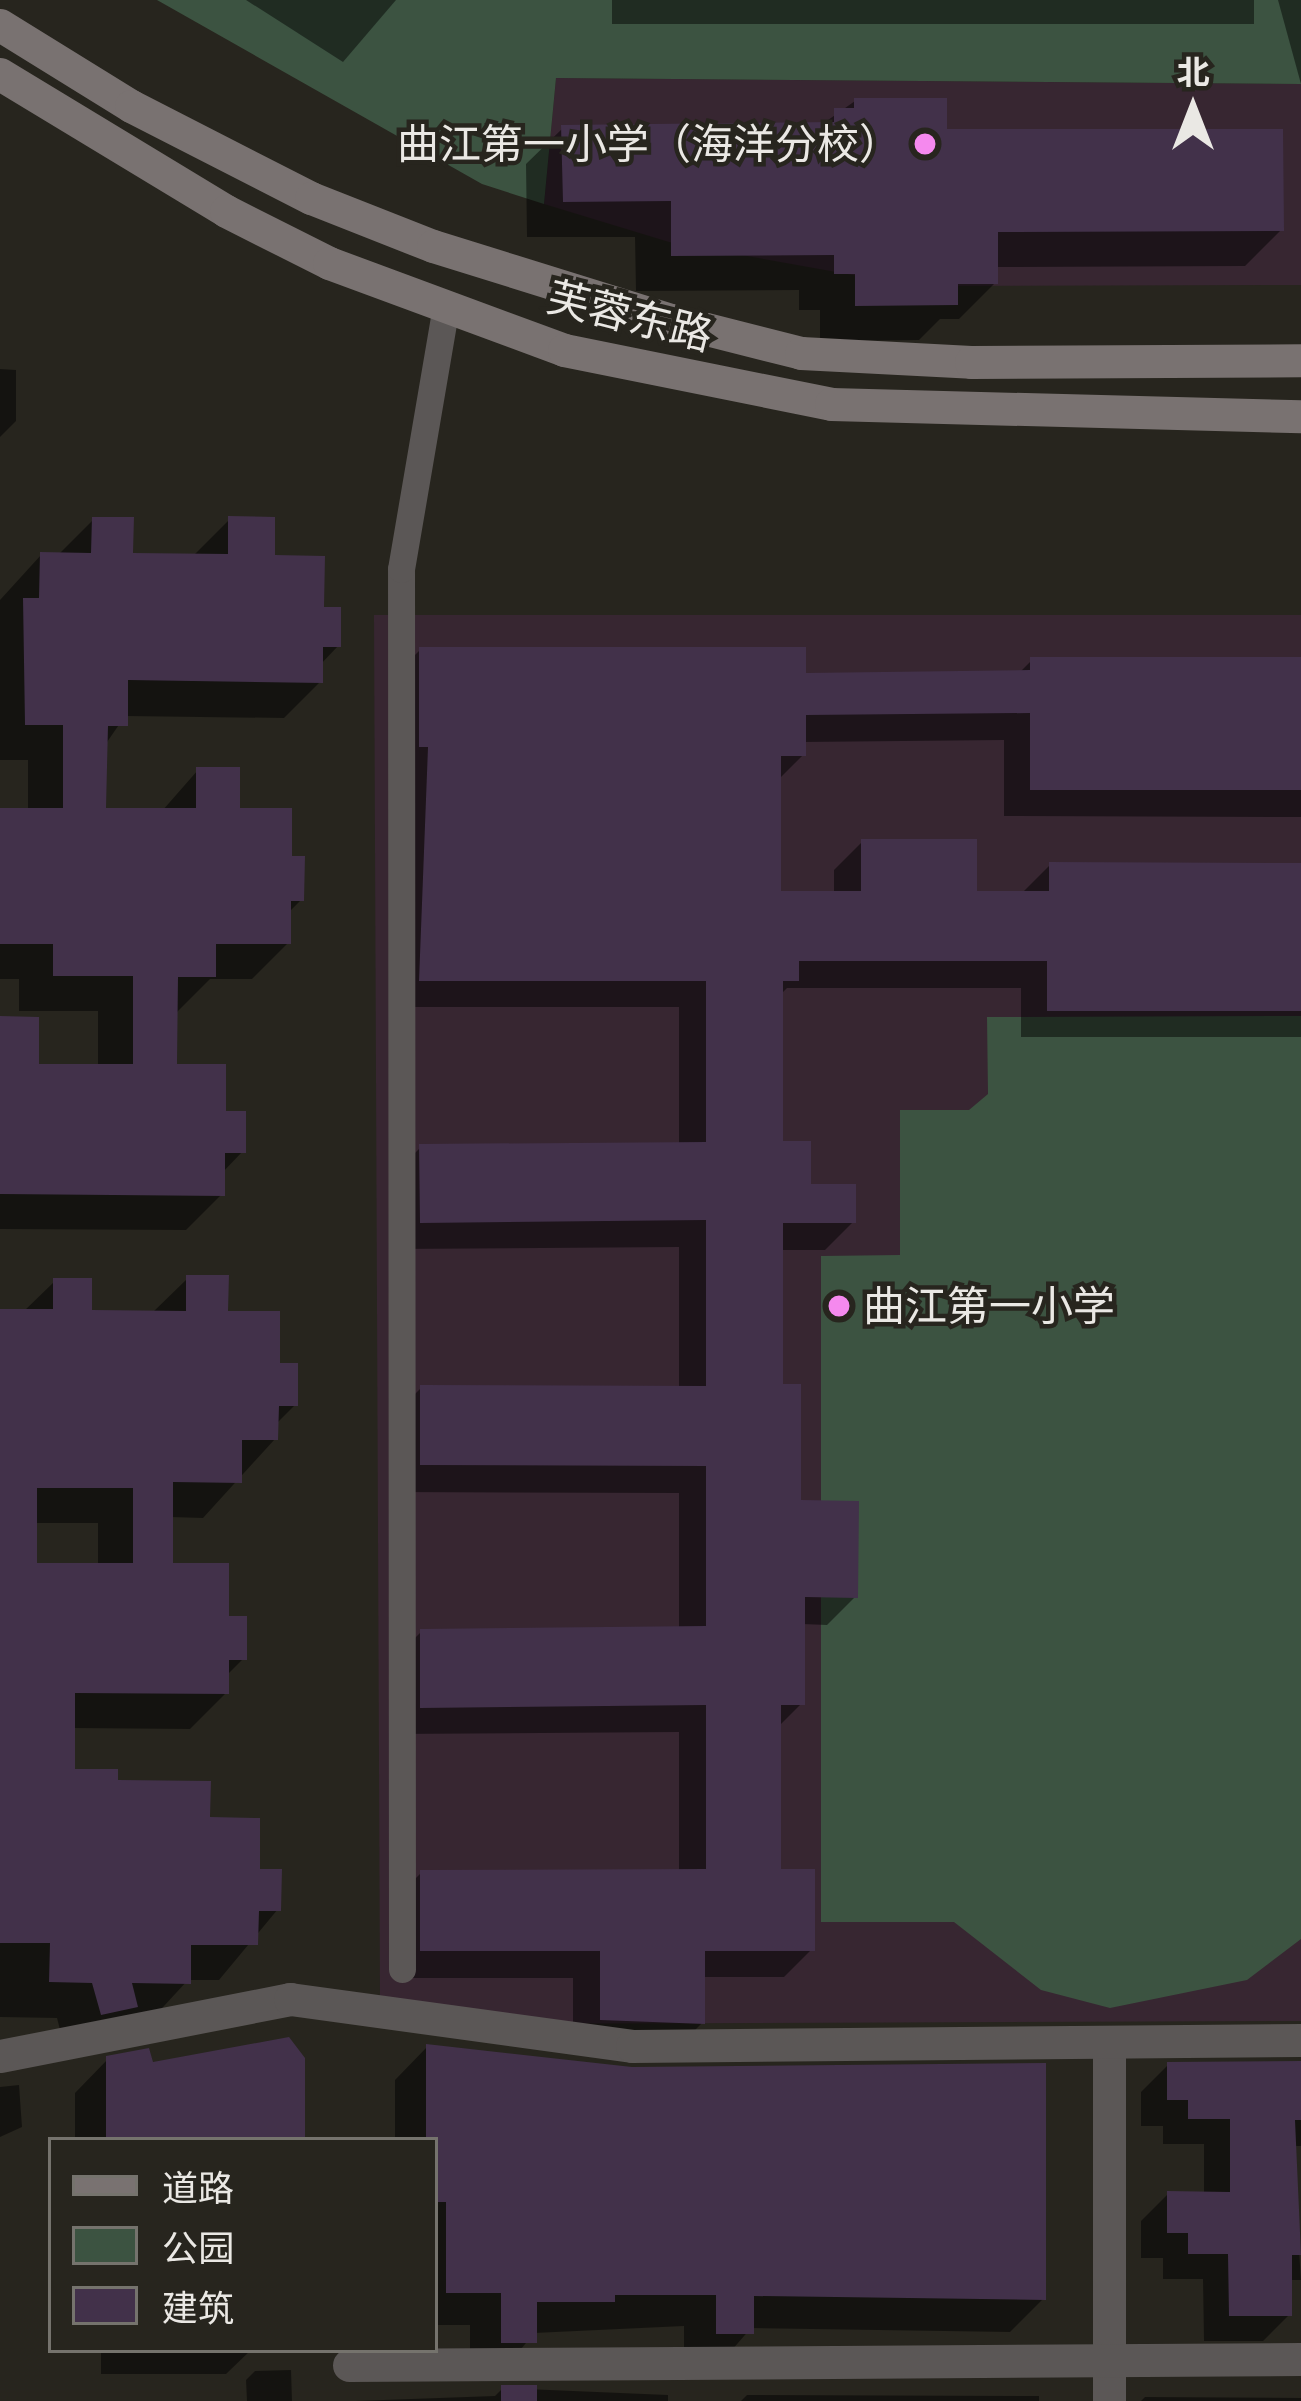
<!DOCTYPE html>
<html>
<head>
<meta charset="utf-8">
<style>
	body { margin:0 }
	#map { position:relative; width:1301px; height:2401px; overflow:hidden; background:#27251e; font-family:"IBM Plex Serif","Noto Sans SC",serif }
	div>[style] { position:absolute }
	.education>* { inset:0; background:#372631 }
	.green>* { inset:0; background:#3c5341 }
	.shadow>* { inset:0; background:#0007; transform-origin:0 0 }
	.building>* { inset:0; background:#42314a; transform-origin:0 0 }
	.service>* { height:27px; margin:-13.5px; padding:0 13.5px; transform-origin:13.5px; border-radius:13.5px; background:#5b5756 }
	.minor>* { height:33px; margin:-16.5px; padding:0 16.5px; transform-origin:16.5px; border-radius:16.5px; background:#5b5756 }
	.secondary>* { height:33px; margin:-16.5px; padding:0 16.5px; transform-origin:16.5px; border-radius:16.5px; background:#797271 }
	.dots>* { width:33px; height:33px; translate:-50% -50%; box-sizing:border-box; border:6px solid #27251e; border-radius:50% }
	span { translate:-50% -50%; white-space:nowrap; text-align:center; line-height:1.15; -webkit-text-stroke:9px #27251e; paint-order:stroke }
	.poi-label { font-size:42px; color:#eae8e4 }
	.right { translate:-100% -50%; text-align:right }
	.left { translate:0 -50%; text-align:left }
	.street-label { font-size:42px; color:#eae8e4 }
	.legend { position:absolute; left:48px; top:2137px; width:390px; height:216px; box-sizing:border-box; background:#27251e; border:3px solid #75736d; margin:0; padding:15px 21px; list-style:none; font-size:36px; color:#eae8e4 }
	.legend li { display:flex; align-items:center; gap:24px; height:60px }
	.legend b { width:60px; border:3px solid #75736d }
	.north { position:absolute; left:1133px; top:48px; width:120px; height:120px; -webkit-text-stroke:9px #27251e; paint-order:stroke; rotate:0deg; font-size:33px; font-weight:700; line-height:48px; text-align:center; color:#eae8e4 }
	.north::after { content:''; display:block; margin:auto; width:42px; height:54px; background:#eae8e4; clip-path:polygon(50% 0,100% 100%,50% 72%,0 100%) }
</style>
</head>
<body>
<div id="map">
	<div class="education">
		<div style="clip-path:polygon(556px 78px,1301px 84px,1301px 285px,914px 286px,669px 242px,544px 204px)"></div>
		<div style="clip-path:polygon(374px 615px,1301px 615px,1301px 2021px,465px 2024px,380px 1997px)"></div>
	</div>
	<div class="green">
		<div style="clip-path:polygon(157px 0,1301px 0,1301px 84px,556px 78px,544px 204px,482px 184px)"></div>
		<div style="clip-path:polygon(1301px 1016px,1301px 1939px,1247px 1980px,1110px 2008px,1041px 1990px,954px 1922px,821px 1922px,821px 1256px,900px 1255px,900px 1110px,969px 1110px,988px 1094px,987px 1017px)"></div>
	</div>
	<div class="shadow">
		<div style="clip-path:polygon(246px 0,396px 0,343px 62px)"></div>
		<div style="left:612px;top:0;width:642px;height:24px"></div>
		<div style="clip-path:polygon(1278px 0,1301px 0,1301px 84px)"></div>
		<div style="clip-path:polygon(855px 101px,944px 132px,1281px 230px,1245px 266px,995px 267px,995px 283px,959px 319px,940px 319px,919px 340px,820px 341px,820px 310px,799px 310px,799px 290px,636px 291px,635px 237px,527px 237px,526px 164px,563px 128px,821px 125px)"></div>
		<div style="clip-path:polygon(0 369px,16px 370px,16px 421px,0 437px)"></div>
		<div style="clip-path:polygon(230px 519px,321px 610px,338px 646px,320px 665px,320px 682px,284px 718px,125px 716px,105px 745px,103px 811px,162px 811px,198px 770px,289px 859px,301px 900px,288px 913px,288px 943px,252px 979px,210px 979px,177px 1012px,174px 1067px,223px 1114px,243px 1151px,222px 1173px,222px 1194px,186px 1230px,0 1229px,0 1019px,36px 1067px,98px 1067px,98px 1011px,19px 1011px,19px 979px,0 979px,0 811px,28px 811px,28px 760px,0 760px,0 600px,41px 555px,58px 555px,93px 520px,130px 556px,192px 557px)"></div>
		<div style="clip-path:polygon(420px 650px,803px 676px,1019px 673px,1032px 660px,1301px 660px,1301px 817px,1004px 816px,1004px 740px,803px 742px,803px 755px,778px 780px,778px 894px,834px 894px,834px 870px,862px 842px,974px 894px,1021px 894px,1050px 865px,1301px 866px,1301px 1037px,1021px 1037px,1021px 988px,787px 988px,780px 995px,780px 1144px,808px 1187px,853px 1222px,825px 1250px,780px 1250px,780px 1387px,798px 1503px,855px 1597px,827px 1625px,802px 1624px,802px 1703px,778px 1727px,778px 1872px,812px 1949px,784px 1977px,702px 1977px,702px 2023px,674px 2051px,573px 2048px,573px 1978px,393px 1978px,393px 1901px,421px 1873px,679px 1872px,679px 1732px,393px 1734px,393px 1660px,421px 1632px,679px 1630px,679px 1493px,393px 1492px,393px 1416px,421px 1388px,679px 1389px,679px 1247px,393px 1249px,393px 1175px,421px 1147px,679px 1145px,679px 1007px,393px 1007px,392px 678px)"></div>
		<div style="clip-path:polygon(evenodd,188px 1278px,277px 1366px,295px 1405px,276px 1424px,275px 1439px,203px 1518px,170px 1517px,170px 1566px,226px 1619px,244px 1658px,226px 1676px,226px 1693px,190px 1729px,72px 1728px,72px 1772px,207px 1820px,256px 1872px,278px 1909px,219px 1980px,188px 1980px,152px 2019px,65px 2049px,57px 2018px,0 2017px,0 1312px,23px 1312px,55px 1281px,89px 1313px,152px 1313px,188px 1278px,34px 1523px,98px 1523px,98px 1566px,34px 1566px,34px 1523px)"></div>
		<div style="clip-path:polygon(427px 2047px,1043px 2299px,1010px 2332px,751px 2328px,718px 2366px,684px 2366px,684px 2326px,534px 2333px,501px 2374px,470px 2374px,470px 2325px,435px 2325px,435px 2140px,395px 2140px,395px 2080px)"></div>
		<div style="clip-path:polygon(108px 2059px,151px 2066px,302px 2139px,343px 2140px,75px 2140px,75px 2093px)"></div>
		<div style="clip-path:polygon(1301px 2064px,1301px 2146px,1292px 2146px,1301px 2280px,1289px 2280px,1289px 2315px,1263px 2341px,1204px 2341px,1203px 2279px,1163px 2279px,1163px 2258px,1141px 2258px,1141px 2221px,1168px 2194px,1204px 2194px,1204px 2144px,1163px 2144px,1163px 2126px,1141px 2126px,1141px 2092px,1168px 2065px)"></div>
		<div style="clip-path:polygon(19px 2085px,22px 2127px,0 2137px,0 2087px)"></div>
		<div style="clip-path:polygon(101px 2350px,251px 2350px,226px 2374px,101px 2374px)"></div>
		<div style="clip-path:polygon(291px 2370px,292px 2401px,247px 2401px,246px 2380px,255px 2371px)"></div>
		<div style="clip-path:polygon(503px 2388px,668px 2395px,668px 2401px,355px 2401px,495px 2396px)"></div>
		<div style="clip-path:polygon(747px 2395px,1039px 2396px,1039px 2401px,741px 2401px)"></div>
		<div style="clip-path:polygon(1145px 2397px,1301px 2398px,1301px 2401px,1141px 2401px)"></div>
	</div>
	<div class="building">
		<div style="clip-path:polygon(854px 98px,947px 98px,947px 129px,1283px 129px,1284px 231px,998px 232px,998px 284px,958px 284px,958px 305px,855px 306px,855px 274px,834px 274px,834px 255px,671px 256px,671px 201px,563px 202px,561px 125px,834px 122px,834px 108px,854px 108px)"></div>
		<div style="clip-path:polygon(228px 516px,275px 517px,275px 555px,325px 556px,324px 607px,341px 607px,341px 647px,323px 647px,323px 683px,128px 680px,128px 726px,108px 726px,106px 808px,196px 808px,196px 767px,240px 767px,240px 808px,292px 808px,292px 856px,305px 856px,304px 901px,291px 901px,291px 944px,216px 944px,216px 977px,178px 977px,177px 1064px,226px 1064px,226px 1111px,246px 1111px,246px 1153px,225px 1153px,225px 1196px,0 1194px,0 1016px,39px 1017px,39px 1064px,133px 1064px,133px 976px,53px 976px,53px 944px,0 944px,0 808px,63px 808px,63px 725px,25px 725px,23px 598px,39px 598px,40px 552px,91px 553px,92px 517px,134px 517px,133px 553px,228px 554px)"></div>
		<div style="clip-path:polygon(419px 647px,806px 647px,806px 673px,1030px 670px,1030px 657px,1301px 657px,1301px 790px,1030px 790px,1030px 713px,806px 715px,806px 756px,781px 756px,781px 891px,861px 891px,861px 839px,977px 839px,977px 891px,1049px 891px,1049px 862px,1301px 863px,1301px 1011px,1047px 1011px,1047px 961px,799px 961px,799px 981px,783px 981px,783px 1141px,811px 1141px,811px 1184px,856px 1184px,856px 1223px,783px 1223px,783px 1384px,801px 1384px,801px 1500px,859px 1501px,858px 1598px,805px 1597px,805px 1705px,781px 1705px,781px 1869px,815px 1869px,815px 1951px,705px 1951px,705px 2024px,600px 2020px,600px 1951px,420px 1951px,420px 1870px,706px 1869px,706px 1705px,420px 1708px,420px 1629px,706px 1626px,706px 1466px,420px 1465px,420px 1385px,706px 1386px,706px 1220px,420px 1223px,419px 1144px,706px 1142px,706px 981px,419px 981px,428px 747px,419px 747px)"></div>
		<div style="clip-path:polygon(evenodd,186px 1275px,229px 1275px,228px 1311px,280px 1311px,280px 1363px,298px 1363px,298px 1406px,279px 1406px,278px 1440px,242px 1440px,242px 1483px,173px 1482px,173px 1563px,229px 1563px,229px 1616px,247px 1616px,247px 1660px,229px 1660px,229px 1694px,75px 1693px,75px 1769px,118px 1769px,118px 1780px,211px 1781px,210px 1817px,260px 1818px,260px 1869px,282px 1869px,281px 1911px,259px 1911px,258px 1945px,191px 1945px,191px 1984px,132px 1983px,138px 2007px,101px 2015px,92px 1983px,49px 1982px,50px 1943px,0 1943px,0 1309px,53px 1309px,53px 1278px,92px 1278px,92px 1310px,186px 1311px,186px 1275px,37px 1488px,133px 1488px,133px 1563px,37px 1563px,37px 1488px)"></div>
		<div style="clip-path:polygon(289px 2037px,305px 2058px,305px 2140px,106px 2140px,106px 2056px,149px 2048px,153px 2062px)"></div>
		<div style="clip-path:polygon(426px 2044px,632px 2067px,1046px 2063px,1046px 2300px,754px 2296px,754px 2334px,716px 2334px,716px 2295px,615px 2295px,615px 2302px,537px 2302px,537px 2343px,501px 2343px,501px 2293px,446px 2293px,446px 2202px,435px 2202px,435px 2140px,426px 2140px)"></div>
		<div style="clip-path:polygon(1301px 2061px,1301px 2120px,1295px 2120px,1301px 2255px,1292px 2255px,1292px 2316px,1229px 2316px,1228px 2254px,1188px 2254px,1188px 2233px,1167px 2233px,1167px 2191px,1230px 2192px,1230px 2119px,1188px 2119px,1188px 2100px,1167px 2100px,1167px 2062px)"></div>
		<div style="left:501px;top:2385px;width:36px;height:16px"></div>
	</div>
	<div class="service">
		<div style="left:402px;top:1969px;width:1400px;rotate:-90.04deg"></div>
		<div style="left:401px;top:569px;width:262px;rotate:-80.3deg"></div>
	</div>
	<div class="minor">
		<div style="left:1109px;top:2042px;width:359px;rotate:90deg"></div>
		<div style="left:0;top:2056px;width:296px;rotate:-11.1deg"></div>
		<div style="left:290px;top:1999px;width:345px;rotate:7.8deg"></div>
		<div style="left:632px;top:2046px;width:669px;rotate:-0.51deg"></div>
		<div style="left:349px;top:2365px;width:952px;rotate:-0.36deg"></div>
	</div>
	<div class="secondary">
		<div style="left:0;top:25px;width:154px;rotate:31.7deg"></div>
		<div style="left:131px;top:106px;width:202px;rotate:27.1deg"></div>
		<div style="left:311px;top:198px;width:131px;rotate:21.5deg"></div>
		<div style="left:433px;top:246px;width:249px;rotate:17.3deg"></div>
		<div style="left:671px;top:320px;width:134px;rotate:14.2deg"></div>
		<div style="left:801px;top:353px;width:170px;rotate:3deg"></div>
		<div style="left:971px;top:362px;width:330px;rotate:-0.3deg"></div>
		<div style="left:0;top:74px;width:264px;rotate:31.2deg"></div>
		<div style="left:226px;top:211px;width:115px;rotate:26.8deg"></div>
		<div style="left:329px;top:263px;width:251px;rotate:20.3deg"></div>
		<div style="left:564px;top:350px;width:272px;rotate:11.4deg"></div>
		<div style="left:831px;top:404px;width:470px;rotate:1.5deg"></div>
	</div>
	<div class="dots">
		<div style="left:925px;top:144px;background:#f589ee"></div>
		<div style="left:839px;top:1306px;background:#f589ee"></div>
	</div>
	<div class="poi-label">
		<span class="right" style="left:901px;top:144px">曲江第一小学（海洋分校）</span>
		<span class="left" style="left:863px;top:1306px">曲江第一小学</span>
	</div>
	<div class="street-label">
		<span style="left:630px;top:316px;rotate:14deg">芙蓉东路</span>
	</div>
	<ul class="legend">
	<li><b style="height:15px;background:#797271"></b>道路</li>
	<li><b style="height:33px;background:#3c5341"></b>公园</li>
	<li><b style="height:33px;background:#42314a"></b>建筑</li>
	</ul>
	<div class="north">北</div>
</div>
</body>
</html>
